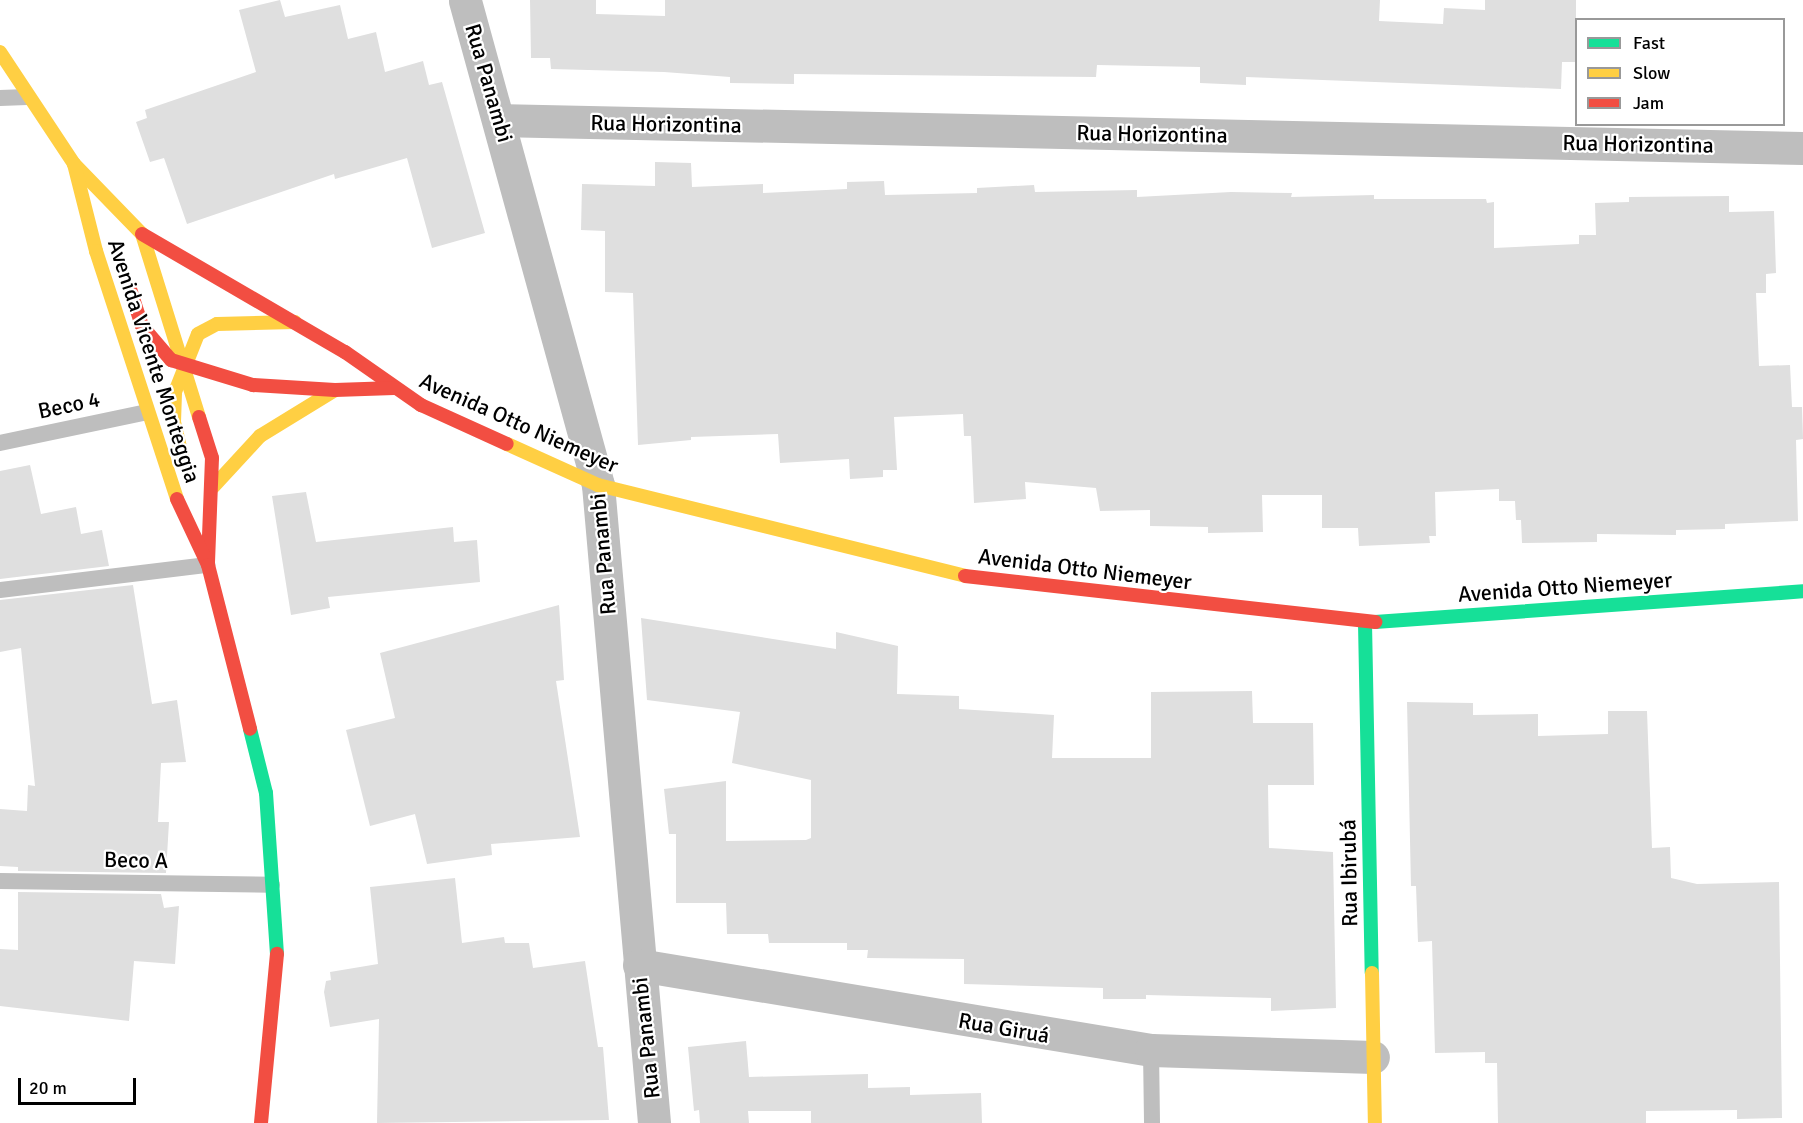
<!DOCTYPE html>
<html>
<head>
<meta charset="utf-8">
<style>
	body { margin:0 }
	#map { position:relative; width:1803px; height:1123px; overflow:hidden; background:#fff; font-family:Signika,sans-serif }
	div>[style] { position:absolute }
	.building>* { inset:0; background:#dfdfdf }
	.lane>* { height:16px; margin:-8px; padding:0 8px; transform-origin:8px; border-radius:8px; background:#bebebe }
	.street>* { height:33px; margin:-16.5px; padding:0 16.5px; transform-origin:16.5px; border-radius:16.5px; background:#bebebe }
	.fast>* { height:14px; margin:-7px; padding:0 7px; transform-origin:7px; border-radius:7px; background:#16e098 }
	.slow>* { height:14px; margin:-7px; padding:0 7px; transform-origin:7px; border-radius:7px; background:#ffcf43 }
	.jam>* { height:14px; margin:-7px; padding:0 7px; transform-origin:7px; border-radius:7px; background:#f24e42 }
	span { translate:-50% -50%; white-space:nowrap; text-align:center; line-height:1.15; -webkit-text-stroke:4.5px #fff; paint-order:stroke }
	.street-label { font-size:22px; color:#000 }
	.legend { position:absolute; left:1575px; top:18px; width:210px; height:108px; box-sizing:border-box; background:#fff; border:2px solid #999; margin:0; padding:8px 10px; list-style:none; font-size:18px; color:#000 }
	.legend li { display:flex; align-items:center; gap:12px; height:30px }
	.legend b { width:30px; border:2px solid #999 }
	.scale { position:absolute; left:18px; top:1078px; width:118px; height:27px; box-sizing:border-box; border:3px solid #000; border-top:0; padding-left:8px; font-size:18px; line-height:21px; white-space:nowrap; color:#000; -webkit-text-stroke:4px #fff; paint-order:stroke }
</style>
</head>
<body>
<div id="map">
	<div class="building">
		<div style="clip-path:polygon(280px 0,285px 17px,340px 5px,348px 39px,376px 32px,385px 72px,423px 61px,429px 85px,442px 82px,485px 233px,432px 248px,407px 158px,335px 179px,334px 174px,187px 224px,164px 158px,150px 162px,136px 122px,147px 118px,145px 110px,256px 72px,239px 10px)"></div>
		<div style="clip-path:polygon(530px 0,596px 0,596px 14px,665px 16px,665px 0,1380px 0,1379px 21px,1443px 24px,1444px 8px,1485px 10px,1485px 0,1576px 0,1576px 62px,1562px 62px,1561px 89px,1246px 77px,1246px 85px,1200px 83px,1200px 67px,1097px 65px,1096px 77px,794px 74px,794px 84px,730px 83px,730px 77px,664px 72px,551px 69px,550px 58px,531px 58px)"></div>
		<div style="clip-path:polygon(655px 162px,691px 163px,692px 187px,763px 184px,763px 193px,847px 189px,847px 182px,884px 181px,885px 195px,977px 193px,977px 188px,1034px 185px,1035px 192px,1137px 190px,1137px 197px,1231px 192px,1292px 193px,1291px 197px,1374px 195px,1374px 199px,1486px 199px,1487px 203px,1494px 202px,1494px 248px,1579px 244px,1579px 235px,1596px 235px,1595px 203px,1629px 202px,1629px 197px,1729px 196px,1729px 212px,1774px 211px,1776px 273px,1766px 274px,1766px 293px,1756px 293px,1759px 366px,1790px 365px,1792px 407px,1802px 407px,1803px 439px,1796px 440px,1798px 521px,1725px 524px,1725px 529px,1676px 530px,1676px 535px,1597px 534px,1597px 542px,1522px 543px,1521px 520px,1516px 520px,1515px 501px,1499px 501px,1499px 489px,1435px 492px,1436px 536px,1429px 536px,1430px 543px,1359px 546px,1358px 528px,1322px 528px,1322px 495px,1262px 495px,1263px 532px,1208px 533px,1208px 527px,1150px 526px,1150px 510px,1100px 511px,1096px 488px,1025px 482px,1026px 499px,974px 503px,971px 436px,964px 436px,963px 414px,894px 417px,897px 470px,883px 470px,883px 477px,850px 479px,849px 459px,780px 463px,778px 434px,691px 437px,691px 440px,638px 445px,633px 293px,605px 292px,605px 231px,581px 230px,582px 184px,655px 186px)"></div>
		<div style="clip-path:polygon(30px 465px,41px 514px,76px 507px,81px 534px,102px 530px,109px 566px,0 579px,0 471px)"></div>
		<div style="clip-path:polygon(306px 492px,316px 542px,453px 527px,454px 542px,477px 540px,480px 582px,328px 597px,330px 608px,291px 615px,272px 496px)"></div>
		<div style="clip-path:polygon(133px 585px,152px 704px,177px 700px,186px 762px,161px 763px,158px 822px,169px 822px,166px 873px,18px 871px,18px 867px,0 866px,0 809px,27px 811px,28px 785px,35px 786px,21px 648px,0 652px,0 600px)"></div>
		<div style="clip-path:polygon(559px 605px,564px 680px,556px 681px,580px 837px,491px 844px,492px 855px,427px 864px,415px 814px,370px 826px,346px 730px,395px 718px,380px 653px)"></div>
		<div style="clip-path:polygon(641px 618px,836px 649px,836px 632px,898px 646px,897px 694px,959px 696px,959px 709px,1054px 715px,1052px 758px,1151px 758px,1151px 692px,1252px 691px,1253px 723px,1313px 723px,1314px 785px,1268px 785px,1269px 848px,1333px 852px,1336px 1008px,1271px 1011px,1271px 998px,1146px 995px,1146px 999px,1103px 999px,1103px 988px,964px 984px,964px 959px,867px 958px,868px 950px,847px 950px,847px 943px,769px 943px,768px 934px,727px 934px,726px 903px,676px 903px,676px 834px,669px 834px,664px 789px,726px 781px,726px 841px,806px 840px,811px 838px,811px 780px,732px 763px,740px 712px,647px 700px)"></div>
		<div style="clip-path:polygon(1407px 702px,1473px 703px,1473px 715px,1538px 714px,1538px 736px,1608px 734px,1608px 711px,1647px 711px,1652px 848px,1670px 847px,1671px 878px,1697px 884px,1779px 882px,1782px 1118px,1737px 1119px,1737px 1110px,1646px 1111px,1646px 1123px,1498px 1123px,1497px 1063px,1485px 1063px,1485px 1052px,1435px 1053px,1432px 941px,1418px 942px,1416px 886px,1411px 886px)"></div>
		<div style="clip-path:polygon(455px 878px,462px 943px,504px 937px,505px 943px,529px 943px,533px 968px,585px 961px,598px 1047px,603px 1047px,609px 1120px,377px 1123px,379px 1019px,330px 1027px,324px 992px,326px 981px,331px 980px,330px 972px,378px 964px,370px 887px)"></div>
		<div style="clip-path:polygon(18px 892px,161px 894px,164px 908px,179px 906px,175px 964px,134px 961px,129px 1021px,0 1006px,0 949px,18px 950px)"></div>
		<div style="clip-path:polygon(746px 1041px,749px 1077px,868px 1074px,868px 1088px,910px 1087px,910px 1095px,981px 1093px,982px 1123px,811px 1123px,811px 1111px,748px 1111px,749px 1123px,700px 1123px,699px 1110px,694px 1111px,688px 1047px)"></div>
	</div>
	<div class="lane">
		<div style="left:0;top:98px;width:27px;rotate:-2deg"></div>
		<div style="left:0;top:443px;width:150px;rotate:-11.9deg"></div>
		<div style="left:0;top:590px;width:209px;rotate:-6.9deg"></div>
		<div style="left:0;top:881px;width:272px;rotate:0.8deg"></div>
		<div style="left:1151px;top:1050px;width:73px;rotate:89.2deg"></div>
	</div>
	<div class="street">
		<div style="left:465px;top:1px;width:502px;rotate:74.63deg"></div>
		<div style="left:598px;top:485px;width:640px;rotate:84.98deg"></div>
		<div style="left:500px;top:120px;width:1303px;rotate:1.23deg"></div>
		<div style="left:639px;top:965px;width:519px;rotate:9.43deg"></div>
		<div style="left:1151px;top:1050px;width:222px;rotate:1.8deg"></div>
	</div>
	<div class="fast">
		<div style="left:1375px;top:622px;width:429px;rotate:-4.1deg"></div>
		<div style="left:1365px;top:623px;width:350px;rotate:88.9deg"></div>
		<div style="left:250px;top:729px;width:66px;rotate:76deg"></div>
		<div style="left:266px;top:793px;width:161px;rotate:86.1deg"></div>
	</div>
	<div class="slow">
		<div style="left:0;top:52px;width:134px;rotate:56.5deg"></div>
		<div style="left:74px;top:164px;width:98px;rotate:45.8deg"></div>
		<div style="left:142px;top:234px;width:192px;rotate:72.7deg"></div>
		<div style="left:74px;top:164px;width:90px;rotate:75.8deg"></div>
		<div style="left:96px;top:251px;width:261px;rotate:71.9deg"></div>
		<div style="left:507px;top:444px;width:100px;rotate:24.3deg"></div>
		<div style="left:598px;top:485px;width:378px;rotate:13.9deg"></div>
		<div style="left:184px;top:464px;width:43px;rotate:-103.4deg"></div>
		<div style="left:174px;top:422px;width:30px;rotate:-88deg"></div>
		<div style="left:175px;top:392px;width:62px;rotate:-68.4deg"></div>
		<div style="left:198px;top:334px;width:21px;rotate:-28deg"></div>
		<div style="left:217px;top:324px;width:78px;rotate:-1.5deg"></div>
		<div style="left:213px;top:487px;width:69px;rotate:-47.3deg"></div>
		<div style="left:260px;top:436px;width:88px;rotate:-31.5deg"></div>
		<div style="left:1372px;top:973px;width:150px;rotate:88.9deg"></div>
	</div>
	<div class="jam">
		<div style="left:142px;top:234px;width:235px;rotate:30.2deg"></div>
		<div style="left:345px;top:352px;width:93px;rotate:34.9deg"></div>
		<div style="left:421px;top:405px;width:94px;rotate:24.4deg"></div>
		<div style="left:130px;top:289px;width:39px;rotate:72deg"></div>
		<div style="left:142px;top:326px;width:45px;rotate:49.5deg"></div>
		<div style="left:171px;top:360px;width:86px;rotate:17deg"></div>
		<div style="left:253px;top:385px;width:82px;rotate:3.5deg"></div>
		<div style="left:335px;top:390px;width:59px;rotate:-1.9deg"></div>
		<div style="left:199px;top:417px;width:43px;rotate:72.4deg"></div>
		<div style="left:212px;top:458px;width:105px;rotate:92.2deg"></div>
		<div style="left:177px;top:499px;width:73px;rotate:64.8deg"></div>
		<div style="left:208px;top:565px;width:169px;rotate:75.6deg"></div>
		<div style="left:965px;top:576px;width:413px;rotate:6.4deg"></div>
		<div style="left:261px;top:1123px;width:170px;rotate:-84.6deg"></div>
	</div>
	<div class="street-label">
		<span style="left:489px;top:83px;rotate:74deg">Rua Panambi</span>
		<span style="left:666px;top:124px;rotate:1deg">Rua Horizontina</span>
		<span style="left:1152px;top:134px;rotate:1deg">Rua Horizontina</span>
		<span style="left:1638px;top:144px;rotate:1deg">Rua Horizontina</span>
		<span style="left:154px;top:361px;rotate:72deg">Avenida Vicente Monteggia</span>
		<span style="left:69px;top:405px;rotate:-12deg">Beco 4</span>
		<span style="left:519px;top:423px;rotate:24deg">Avenida Otto Niemeyer</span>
		<span style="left:603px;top:554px;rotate:-95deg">Rua Panambi</span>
		<span style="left:1085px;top:569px;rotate:7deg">Avenida Otto Niemeyer</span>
		<span style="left:1565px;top:587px;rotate:-4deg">Avenida Otto Niemeyer</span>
		<span style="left:136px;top:860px;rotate:1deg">Beco A</span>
		<span style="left:1349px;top:873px;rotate:-91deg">Rua Ibirubá</span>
		<span style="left:1004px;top:1028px;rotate:10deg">Rua Giruá</span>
		<span style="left:646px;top:1038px;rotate:-96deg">Rua Panambi</span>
	</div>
	<ul class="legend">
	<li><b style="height:8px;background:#16e098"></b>Fast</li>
	<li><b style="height:8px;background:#ffcf43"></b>Slow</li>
	<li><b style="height:8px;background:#f24e42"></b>Jam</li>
	</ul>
	<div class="scale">20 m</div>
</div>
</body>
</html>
